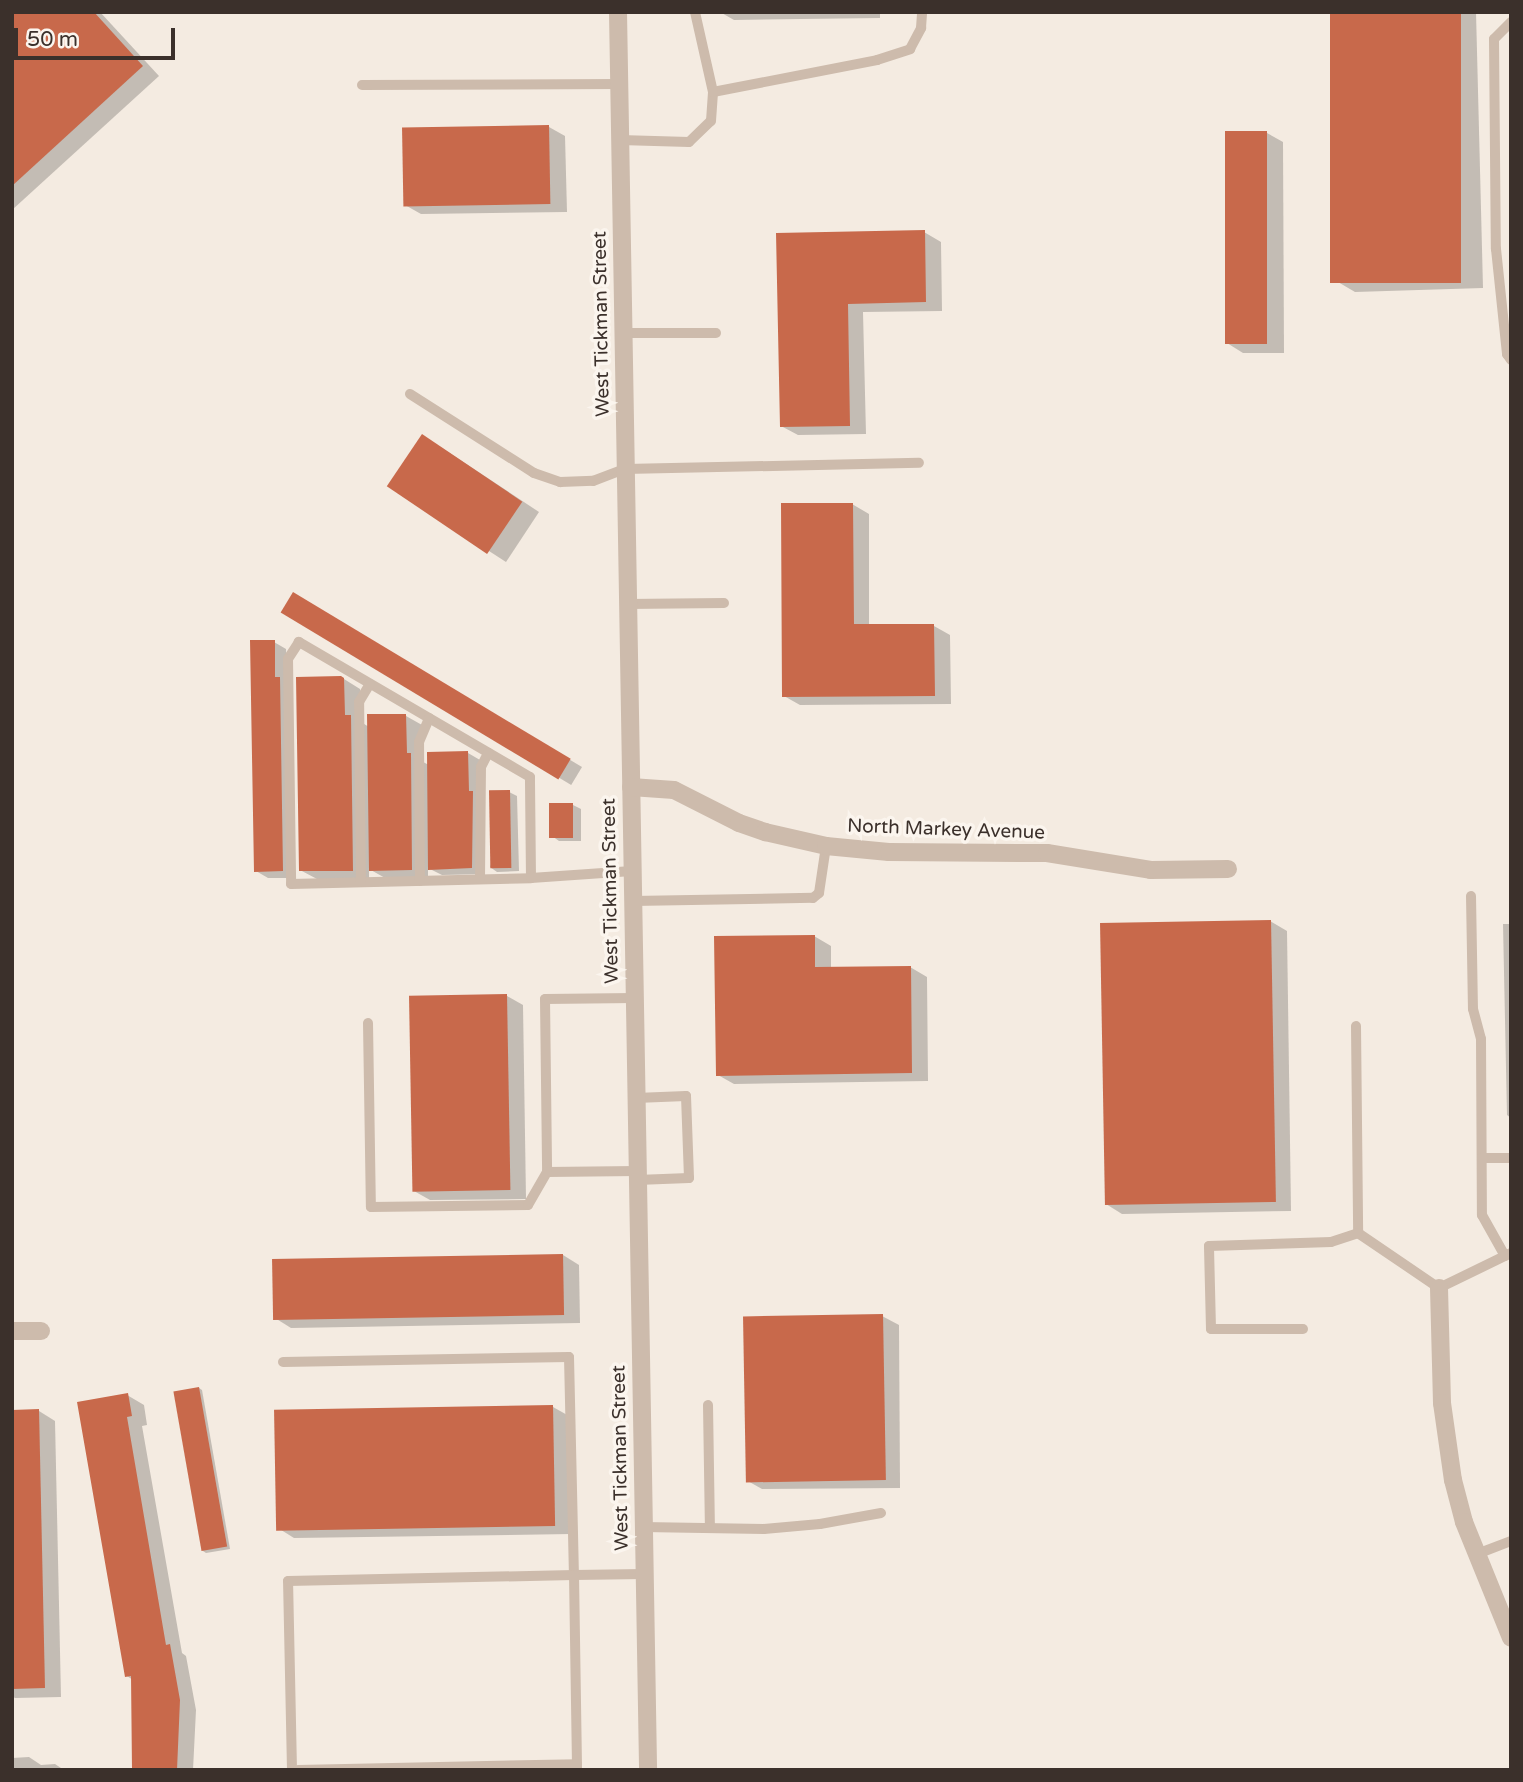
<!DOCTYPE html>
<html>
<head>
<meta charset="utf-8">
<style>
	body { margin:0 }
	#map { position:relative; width:1523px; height:1782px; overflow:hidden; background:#f4ebe1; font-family:"Varela Round",sans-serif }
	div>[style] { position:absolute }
	.shadow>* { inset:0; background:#0003; transform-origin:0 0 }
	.building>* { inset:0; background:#c8694b; transform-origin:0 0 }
	.service>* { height:10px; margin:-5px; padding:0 5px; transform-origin:5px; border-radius:5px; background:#cdbbac }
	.minor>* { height:18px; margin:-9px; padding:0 9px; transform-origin:9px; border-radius:9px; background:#cdbbac }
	span { translate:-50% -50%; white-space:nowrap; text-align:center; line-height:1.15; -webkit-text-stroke:7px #fbf5ee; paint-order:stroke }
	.street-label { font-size:19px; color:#3b302b }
	.frame { position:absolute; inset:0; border:14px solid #3b302b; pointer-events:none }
	.scale { position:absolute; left:14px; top:28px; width:161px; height:32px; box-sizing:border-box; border:4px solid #3b302b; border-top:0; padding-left:9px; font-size:21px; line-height:24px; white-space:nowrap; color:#3b302b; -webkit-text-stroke:5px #fbf5ee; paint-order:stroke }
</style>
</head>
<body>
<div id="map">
	<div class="shadow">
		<div style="clip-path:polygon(12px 12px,100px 12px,159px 76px,12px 210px)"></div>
		<div style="clip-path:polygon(720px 12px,880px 12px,880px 18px,734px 20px)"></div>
		<div style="clip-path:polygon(1332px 12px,1476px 12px,1483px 288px,1355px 292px,1338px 282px)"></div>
		<div style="clip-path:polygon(549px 127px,565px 136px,567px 212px,421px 214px,405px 205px)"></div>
		<div style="clip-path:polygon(1267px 133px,1283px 142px,1284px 353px,1243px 353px,1227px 343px)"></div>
		<div style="clip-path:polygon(924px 232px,941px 242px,942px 311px,863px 312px,866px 434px,798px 435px,781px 426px,778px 235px)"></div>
		<div style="clip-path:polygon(439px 446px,539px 512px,506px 562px,390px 487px)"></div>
		<div style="clip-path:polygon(852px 504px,869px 514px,869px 626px,934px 626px,950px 635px,951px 704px,800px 705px,784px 696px)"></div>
		<div style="left:294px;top:594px;width:336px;height:21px;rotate:31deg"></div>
		<div style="clip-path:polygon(274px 642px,286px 649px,295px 878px,268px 878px,256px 871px)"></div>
		<div style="clip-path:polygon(344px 679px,360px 689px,361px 722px,369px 727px,406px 716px,422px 725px,423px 762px,429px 765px,468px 753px,480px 760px,484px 874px,442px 875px,428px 868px,428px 878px,387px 879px,369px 869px,369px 879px,317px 879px,300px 870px)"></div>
		<div style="clip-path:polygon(509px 792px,517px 796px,519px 871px,497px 872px,490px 867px)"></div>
		<div style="clip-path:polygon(573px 805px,581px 809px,581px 841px,559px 841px,552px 836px)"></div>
		<div style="clip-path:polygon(1270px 921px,1287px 931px,1291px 1211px,1122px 1214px,1106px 1204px)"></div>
		<div style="clip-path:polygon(1503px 924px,1511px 924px,1511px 1118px,1507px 1115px)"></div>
		<div style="clip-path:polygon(814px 936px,831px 946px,831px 968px,910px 967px,927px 977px,928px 1081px,734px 1084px,718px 1075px)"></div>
		<div style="clip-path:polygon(507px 996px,523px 1005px,526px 1199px,430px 1200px,414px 1191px)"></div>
		<div style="clip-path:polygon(563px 1255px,579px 1265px,580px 1323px,291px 1328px,275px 1318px)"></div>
		<div style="clip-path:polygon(882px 1316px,899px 1325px,900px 1488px,762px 1489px,746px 1480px)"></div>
		<div style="clip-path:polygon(199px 1388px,202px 1390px,230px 1549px,206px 1553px,203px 1551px)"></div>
		<div style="clip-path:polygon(127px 1395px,144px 1405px,147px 1425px,142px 1426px,182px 1653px,186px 1656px,196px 1710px,193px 1770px,134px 1770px,133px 1680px,127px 1676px,79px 1404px)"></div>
		<div style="clip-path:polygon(553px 1407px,569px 1416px,571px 1534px,294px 1538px,278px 1528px)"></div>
		<div style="clip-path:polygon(39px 1411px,55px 1421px,61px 1697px,15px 1698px,12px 1696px,12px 1412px)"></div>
		<div style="clip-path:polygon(29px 1757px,41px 1765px,55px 1764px,64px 1770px,12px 1770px,12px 1758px)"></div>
	</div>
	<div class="building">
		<div style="clip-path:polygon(12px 12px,94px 12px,143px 66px,12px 186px)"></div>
		<div style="left:1330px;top:12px;width:131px;height:271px"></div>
		<div style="left:549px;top:125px;width:79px;height:147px;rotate:89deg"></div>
		<div style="left:1225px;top:131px;width:42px;height:213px"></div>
		<div style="clip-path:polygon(925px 230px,926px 302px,848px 304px,850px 426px,780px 427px,776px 233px)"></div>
		<div style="left:422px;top:434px;width:121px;height:63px;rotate:34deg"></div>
		<div style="clip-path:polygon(781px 503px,853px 503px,854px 624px,934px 624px,935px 696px,782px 697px)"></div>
		<div style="left:293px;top:592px;width:324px;height:24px;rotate:31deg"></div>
		<div style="clip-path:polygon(250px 640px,275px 640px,275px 677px,280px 677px,283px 871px,254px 872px)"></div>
		<div style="clip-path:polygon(341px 676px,344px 678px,345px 715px,351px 715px,353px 871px,299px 871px,296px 677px)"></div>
		<div style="clip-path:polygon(367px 714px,406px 714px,407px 753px,411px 753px,412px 870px,369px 871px)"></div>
		<div style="clip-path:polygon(468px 751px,469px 791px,473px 791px,472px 868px,428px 870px,427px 752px)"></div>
		<div style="left:510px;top:790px;width:78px;height:21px;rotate:89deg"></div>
		<div style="left:549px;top:803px;width:24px;height:35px"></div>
		<div style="left:1271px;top:920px;width:282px;height:171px;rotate:89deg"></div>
		<div style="clip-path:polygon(815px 935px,815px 967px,911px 966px,912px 1073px,716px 1076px,714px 936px)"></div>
		<div style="left:507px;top:994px;width:196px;height:98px;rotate:89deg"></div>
		<div style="left:563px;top:1254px;width:61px;height:291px;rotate:89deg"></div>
		<div style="left:883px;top:1314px;width:166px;height:140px;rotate:89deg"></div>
		<div style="left:199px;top:1387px;width:162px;height:26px;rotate:80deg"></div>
		<div style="clip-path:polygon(128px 1393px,132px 1416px,127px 1417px,166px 1645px,170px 1644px,180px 1700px,177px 1770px,132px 1770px,131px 1676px,125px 1677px,77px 1402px)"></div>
		<div style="left:553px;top:1405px;width:121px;height:279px;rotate:89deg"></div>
		<div style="clip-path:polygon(39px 1409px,45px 1688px,12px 1689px,12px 1410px)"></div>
	</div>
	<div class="service">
		<div style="left:1511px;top:22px;width:24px;rotate:135deg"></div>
		<div style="left:1494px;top:39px;width:210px;rotate:89.5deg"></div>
		<div style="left:1496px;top:249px;width:106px;rotate:84deg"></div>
		<div style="left:1507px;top:354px;width:7px;rotate:56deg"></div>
		<div style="left:362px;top:85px;width:257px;rotate:-0.2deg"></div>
		<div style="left:713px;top:92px;width:167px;rotate:-11deg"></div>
		<div style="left:877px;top:60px;width:35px;rotate:-18deg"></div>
		<div style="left:910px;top:49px;width:24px;rotate:-62deg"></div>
		<div style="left:921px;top:28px;width:16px;rotate:-86deg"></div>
		<div style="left:620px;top:140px;width:69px;rotate:1.7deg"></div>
		<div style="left:689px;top:142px;width:30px;rotate:-44deg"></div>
		<div style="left:711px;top:121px;width:29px;rotate:-86deg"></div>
		<div style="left:713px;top:92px;width:82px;rotate:-102.7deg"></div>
		<div style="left:623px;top:333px;width:93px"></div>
		<div style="left:410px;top:394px;width:147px;rotate:32.5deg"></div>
		<div style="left:534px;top:473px;width:28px;rotate:19deg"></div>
		<div style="left:560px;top:482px;width:33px;rotate:-2deg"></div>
		<div style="left:593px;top:481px;width:34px;rotate:-21deg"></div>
		<div style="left:625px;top:469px;width:294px;rotate:-1.2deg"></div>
		<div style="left:627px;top:604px;width:97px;rotate:-0.6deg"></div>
		<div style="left:531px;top:878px;width:101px;rotate:-90.6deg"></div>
		<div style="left:530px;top:777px;width:268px;rotate:-149.7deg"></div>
		<div style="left:299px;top:642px;width:20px;rotate:123deg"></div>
		<div style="left:288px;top:659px;width:225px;rotate:89.2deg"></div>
		<div style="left:291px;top:884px;width:240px;rotate:-1.4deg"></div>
		<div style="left:531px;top:878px;width:101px;rotate:-4deg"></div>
		<div style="left:480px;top:879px;width:112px;rotate:-89.5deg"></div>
		<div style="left:481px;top:767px;width:16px;rotate:-63deg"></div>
		<div style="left:420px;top:881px;width:139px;rotate:-90.4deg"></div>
		<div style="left:419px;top:742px;width:26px;rotate:-67deg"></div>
		<div style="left:361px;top:882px;width:180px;rotate:-90.6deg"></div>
		<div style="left:359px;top:702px;width:21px;rotate:-59deg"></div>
		<div style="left:1471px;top:896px;width:113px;rotate:89deg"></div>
		<div style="left:1473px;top:1009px;width:31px;rotate:75deg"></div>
		<div style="left:1481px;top:1039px;width:176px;rotate:89.7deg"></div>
		<div style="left:1482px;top:1215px;width:47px;rotate:60.7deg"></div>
		<div style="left:633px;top:901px;width:180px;rotate:-1deg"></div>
		<div style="left:813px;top:898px;width:8px;rotate:-40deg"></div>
		<div style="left:819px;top:893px;width:48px;rotate:-81.5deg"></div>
		<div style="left:634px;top:998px;width:89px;rotate:179.4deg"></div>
		<div style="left:545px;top:999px;width:173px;rotate:89.3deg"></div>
		<div style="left:547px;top:1172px;width:90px;rotate:-0.6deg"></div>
		<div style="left:368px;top:1023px;width:184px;rotate:89.1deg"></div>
		<div style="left:371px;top:1207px;width:157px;rotate:-0.7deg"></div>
		<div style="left:528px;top:1205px;width:38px;rotate:-60deg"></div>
		<div style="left:1356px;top:1026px;width:207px;rotate:89.4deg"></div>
		<div style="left:1358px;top:1233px;width:98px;rotate:34.2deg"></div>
		<div style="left:1439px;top:1288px;width:80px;rotate:-25.9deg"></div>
		<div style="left:636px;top:1098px;width:50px;rotate:-2.3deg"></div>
		<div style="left:686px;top:1096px;width:82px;rotate:87.9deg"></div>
		<div style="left:689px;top:1178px;width:52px;rotate:177.8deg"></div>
		<div style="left:1482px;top:1158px;width:29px"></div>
		<div style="left:1303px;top:1329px;width:92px;rotate:180deg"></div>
		<div style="left:1211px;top:1329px;width:83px;rotate:-91.4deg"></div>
		<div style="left:1209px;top:1246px;width:122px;rotate:-1.9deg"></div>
		<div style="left:1331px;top:1242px;width:28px;rotate:-18deg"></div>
		<div style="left:283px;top:1362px;width:286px;rotate:-1deg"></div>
		<div style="left:569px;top:1357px;width:218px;rotate:88.7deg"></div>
		<div style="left:574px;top:1575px;width:70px;rotate:-0.8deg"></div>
		<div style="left:708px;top:1405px;width:123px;rotate:89.1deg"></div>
		<div style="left:643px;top:1527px;width:121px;rotate:0.9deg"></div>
		<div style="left:764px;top:1529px;width:56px;rotate:-5.1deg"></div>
		<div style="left:820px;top:1524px;width:62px;rotate:-10.2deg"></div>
		<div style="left:1477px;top:1554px;width:36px;rotate:-21deg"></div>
		<div style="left:292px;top:1770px;width:189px;rotate:-91.2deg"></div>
		<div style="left:288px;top:1581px;width:286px;rotate:-1.2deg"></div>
		<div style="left:574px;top:1575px;width:189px;rotate:89.1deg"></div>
		<div style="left:298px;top:1770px;width:279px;rotate:-1.2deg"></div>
		<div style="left:577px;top:1764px;width:6px;rotate:90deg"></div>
	</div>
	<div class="minor">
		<div style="left:618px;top:12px;width:1758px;rotate:89.02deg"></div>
		<div style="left:631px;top:787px;width:43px;rotate:4deg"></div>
		<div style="left:674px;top:790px;width:73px;rotate:26.9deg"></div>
		<div style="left:739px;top:823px;width:28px;rotate:19deg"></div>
		<div style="left:765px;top:832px;width:63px;rotate:12.9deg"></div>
		<div style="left:826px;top:846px;width:63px;rotate:5.4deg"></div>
		<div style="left:889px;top:852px;width:158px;rotate:0.4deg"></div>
		<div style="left:1047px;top:853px;width:105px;rotate:9.3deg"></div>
		<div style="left:1151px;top:870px;width:77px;rotate:-0.7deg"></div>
		<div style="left:1439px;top:1288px;width:115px;rotate:88.5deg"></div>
		<div style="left:1442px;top:1403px;width:78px;rotate:81.9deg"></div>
		<div style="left:1453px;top:1480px;width:43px;rotate:75.3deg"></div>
		<div style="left:1464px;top:1522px;width:125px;rotate:67.9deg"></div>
		<div style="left:12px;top:1331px;width:29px"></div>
	</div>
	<div class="street-label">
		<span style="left:602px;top:324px;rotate:-91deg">West Tickman Street</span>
		<span style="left:946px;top:830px;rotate:2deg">North Markey Avenue</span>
		<span style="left:611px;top:891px;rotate:-91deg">West Tickman Street</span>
		<span style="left:621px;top:1458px;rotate:-91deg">West Tickman Street</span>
	</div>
	<div class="frame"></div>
	<div class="scale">50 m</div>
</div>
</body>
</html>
